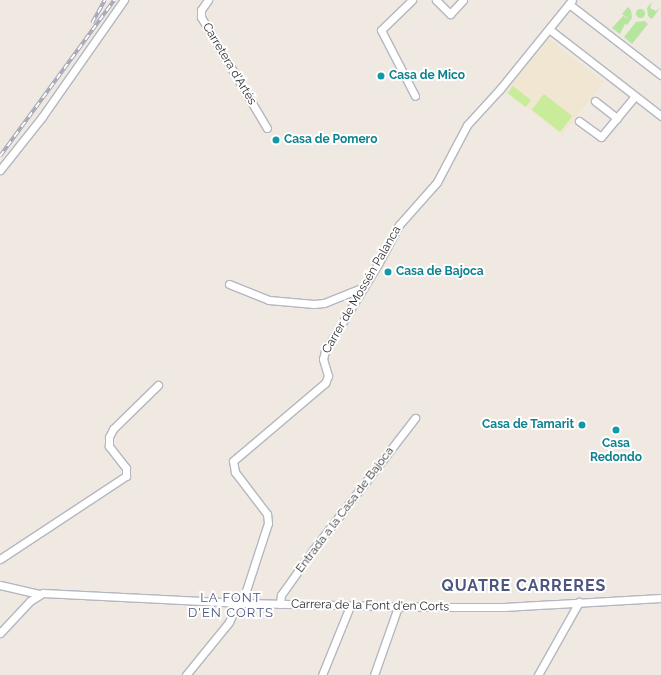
<!DOCTYPE html>
<html>
<head>
<meta charset="utf-8">
<style>
	body { margin:0 }
	#map { position:relative; width:661px; height:675px; overflow:hidden; background:#efe9e1; font-family:Raleway,sans-serif }
	div>[style] { position:absolute }
	.education>* { inset:0; background:#f0e6d1; transform-origin:0 0 }
	.green>* { inset:0; background:#b6e59e }
	.round { border-radius:50% }
	.pitch>* { inset:0; background:#c9ec9a; transform-origin:0 0 }
	.roads { filter:drop-shadow(1px 0 #b4b7c1) drop-shadow(-1px 0 #b4b7c1) drop-shadow(0 1px #b4b7c1) drop-shadow(0 -1px #b4b7c1) }
	.minor>* { height:7px; margin:-3.5px; padding:0 3.5px; transform-origin:3.5px; border-radius:3.5px; background:#fff }
	.rail>* { height:3.5px; margin-top:-1.75px; transform-origin:0; background:repeating-linear-gradient(90deg,#fff 0 6px,#a3a6b8 0 12px); box-sizing:border-box; border-block:1px solid #a3a6b8 }
	.dots>* { width:11px; height:11px; translate:-50% -50%; box-sizing:border-box; border:2px solid #fff; border-radius:50% }
	span { translate:-50% -50%; white-space:nowrap; text-align:center; line-height:1.15; -webkit-text-stroke:4px #fff; paint-order:stroke }
	.street-label { font-size:12px; color:#2e2e2e }
	.culture-label { font-size:12px; color:#0d838f; font-weight:700 }
	.left { translate:0 -50%; text-align:left }
	.right { translate:-100% -50%; text-align:right }
	.neighbourhood-label { font-size:13px; color:#4d5680; letter-spacing:1px }
	.district-label { font-size:16px; color:#4d5680; font-weight:700; letter-spacing:1px }
</style>
</head>
<body>
<div id="map">
	<div class="education">
		<div style="left:548px;top:38px;width:71px;height:68px;rotate:38deg"></div>
	</div>
	<div class="green">
		<div style="clip-path:polygon(652px 2px,650px 8px,656px 11px,660px 8px,652px 19px,648px 16px,647px 8px)"></div>
		<div style="clip-path:polygon(628px 7px,631px 10px,632px 18px,627px 25px,625px 24px,620px 34px,612px 28px,623px 16px,629px 19px,622px 14px)"></div>
		<div class="round" style="left:635.5px;top:8.5px;width:9px;height:9px"></div>
		<div style="clip-path:polygon(645px 21px,648px 24px,632px 44px,624px 37px,636px 22px)"></div>
	</div>
	<div class="pitch">
		<div style="left:513px;top:86px;width:23px;height:9px;rotate:38deg"></div>
		<div style="left:544px;top:94px;width:36px;height:20px;rotate:38deg"></div>
	</div>
	<div class="roads">
		<div class="minor">
			<div style="left:208px;top:0;width:12px;rotate:125deg"></div>
			<div style="left:201px;top:10px;width:7px;rotate:90deg"></div>
			<div style="left:201px;top:17px;width:129px;rotate:59.3deg"></div>
			<div style="left:412px;top:0;width:43px;rotate:135.9deg"></div>
			<div style="left:381px;top:30px;width:74px;rotate:62.7deg"></div>
			<div style="left:436px;top:0;width:20px;rotate:45deg"></div>
			<div style="left:450px;top:14px;width:19px;rotate:-47deg"></div>
			<div style="left:569px;top:4px;width:116px;rotate:37.7deg"></div>
			<div style="left:549px;top:29px;width:142px;rotate:37.8deg"></div>
			<div style="left:595px;top:101px;width:28px;rotate:38deg"></div>
			<div style="left:579px;top:121px;width:27px;rotate:36deg"></div>
			<div style="left:601px;top:137px;width:53px;rotate:-50.3deg"></div>
			<div style="left:0;top:170px;width:68px;rotate:-51.6deg"></div>
			<div style="left:42px;top:117px;width:143px;rotate:-55deg"></div>
			<div style="left:229px;top:284px;width:43px;rotate:21.8deg"></div>
			<div style="left:269px;top:300px;width:45px;rotate:5.1deg"></div>
			<div style="left:314px;top:304px;width:10px;rotate:-6deg"></div>
			<div style="left:324px;top:303px;width:43px;rotate:-21.8deg"></div>
			<div style="left:0;top:559px;width:151px;rotate:-33.4deg"></div>
			<div style="left:126px;top:476px;width:8px;rotate:-90deg"></div>
			<div style="left:126px;top:468px;width:28px;rotate:-128deg"></div>
			<div style="left:109px;top:446px;width:9px;rotate:-90deg"></div>
			<div style="left:109px;top:437px;width:9px;rotate:-63deg"></div>
			<div style="left:113px;top:429px;width:63px;rotate:-44.4deg"></div>
			<div style="left:0;top:585px;width:40px;rotate:13deg"></div>
			<div style="left:242px;top:603px;width:84px;rotate:-72deg"></div>
			<div style="left:268px;top:523px;width:9px;rotate:-96deg"></div>
			<div style="left:267px;top:514px;width:53px;rotate:-127.3deg"></div>
			<div style="left:235px;top:472px;width:11px;rotate:-100deg"></div>
			<div style="left:233px;top:461px;width:121px;rotate:-40.3deg"></div>
			<div style="left:325px;top:383px;width:8px;rotate:-67deg"></div>
			<div style="left:328px;top:376px;width:18px;rotate:-106deg"></div>
			<div style="left:323px;top:359px;width:8px;rotate:-76deg"></div>
			<div style="left:325px;top:351px;width:102px;rotate:-58.7deg"></div>
			<div style="left:378px;top:264px;width:44px;rotate:-61.7deg"></div>
			<div style="left:399px;top:225px;width:57px;rotate:-48.5deg"></div>
			<div style="left:437px;top:182px;width:64px;rotate:-62.2deg"></div>
			<div style="left:467px;top:125px;width:49px;rotate:-47.5deg"></div>
			<div style="left:500px;top:89px;width:114px;rotate:-51deg"></div>
			<div style="left:280px;top:604px;width:9px;rotate:-84deg"></div>
			<div style="left:281px;top:595px;width:55px;rotate:-54.6deg"></div>
			<div style="left:313px;top:550px;width:167px;rotate:-52.3deg"></div>
			<div style="left:0;top:633px;width:44px;rotate:-46.8deg"></div>
			<div style="left:30px;top:601px;width:15px;rotate:-32deg"></div>
			<div style="left:43px;top:593px;width:199px;rotate:2.9deg"></div>
			<div style="left:242px;top:603px;width:190px;rotate:1.2deg"></div>
			<div style="left:432px;top:607px;width:72px"></div>
			<div style="left:504px;top:607px;width:157px;rotate:-3.3deg"></div>
			<div style="left:186px;top:675px;width:68px;rotate:-50.9deg"></div>
			<div style="left:229px;top:622px;width:21px;rotate:-65deg"></div>
			<div style="left:322px;top:675px;width:74px;rotate:-67.9deg"></div>
			<div style="left:374px;top:675px;width:72px;rotate:-70.6deg"></div>
			<div style="left:538px;top:675px;width:84px;rotate:-60.7deg"></div>
		</div>
	</div>
	<div class="rail">
		<div style="left:92px;top:23px;width:26px;rotate:-61deg"></div>
		<div style="left:0;top:156px;width:193px;rotate:-53.8deg"></div>
	</div>
	<div class="dots">
		<div style="left:381px;top:76px;background:#0f9aa8"></div>
		<div style="left:276px;top:140px;background:#0f9aa8"></div>
		<div style="left:388px;top:272px;background:#0f9aa8"></div>
		<div style="left:582px;top:425px;background:#0f9aa8"></div>
		<div style="left:616px;top:430px;background:#0f9aa8"></div>
	</div>
	<div class="street-label">
		<span style="left:229px;top:64px;rotate:59deg">Carretera d'Artés</span>
		<span style="left:362px;top:290px;rotate:-60deg">Carrer de Mossén Palanca</span>
		<span style="left:345px;top:510px;rotate:-53deg">Entrada a la Casa de Bajoca</span>
		<span style="left:370px;top:606px;rotate:1deg">Carrera de la Font d'en Corts</span>
	</div>
	<div class="culture-label">
		<span class="left" style="left:389px;top:76px">Casa de Mico</span>
		<span class="left" style="left:284px;top:140px">Casa de Pomero</span>
		<span class="left" style="left:396px;top:272px">Casa de Bajoca</span>
		<span class="right" style="left:574px;top:425px">Casa de Tamarit</span>
		<span style="left:616px;top:451px">Casa<br>Redondo</span>
	</div>
	<div class="neighbourhood-label">
		<span style="left:231px;top:606px">LA FONT<br>D'EN CORTS</span>
	</div>
	<div class="district-label">
		<span style="left:524px;top:586px">QUATRE CARRERES</span>
	</div>
</div>
</body>
</html>
